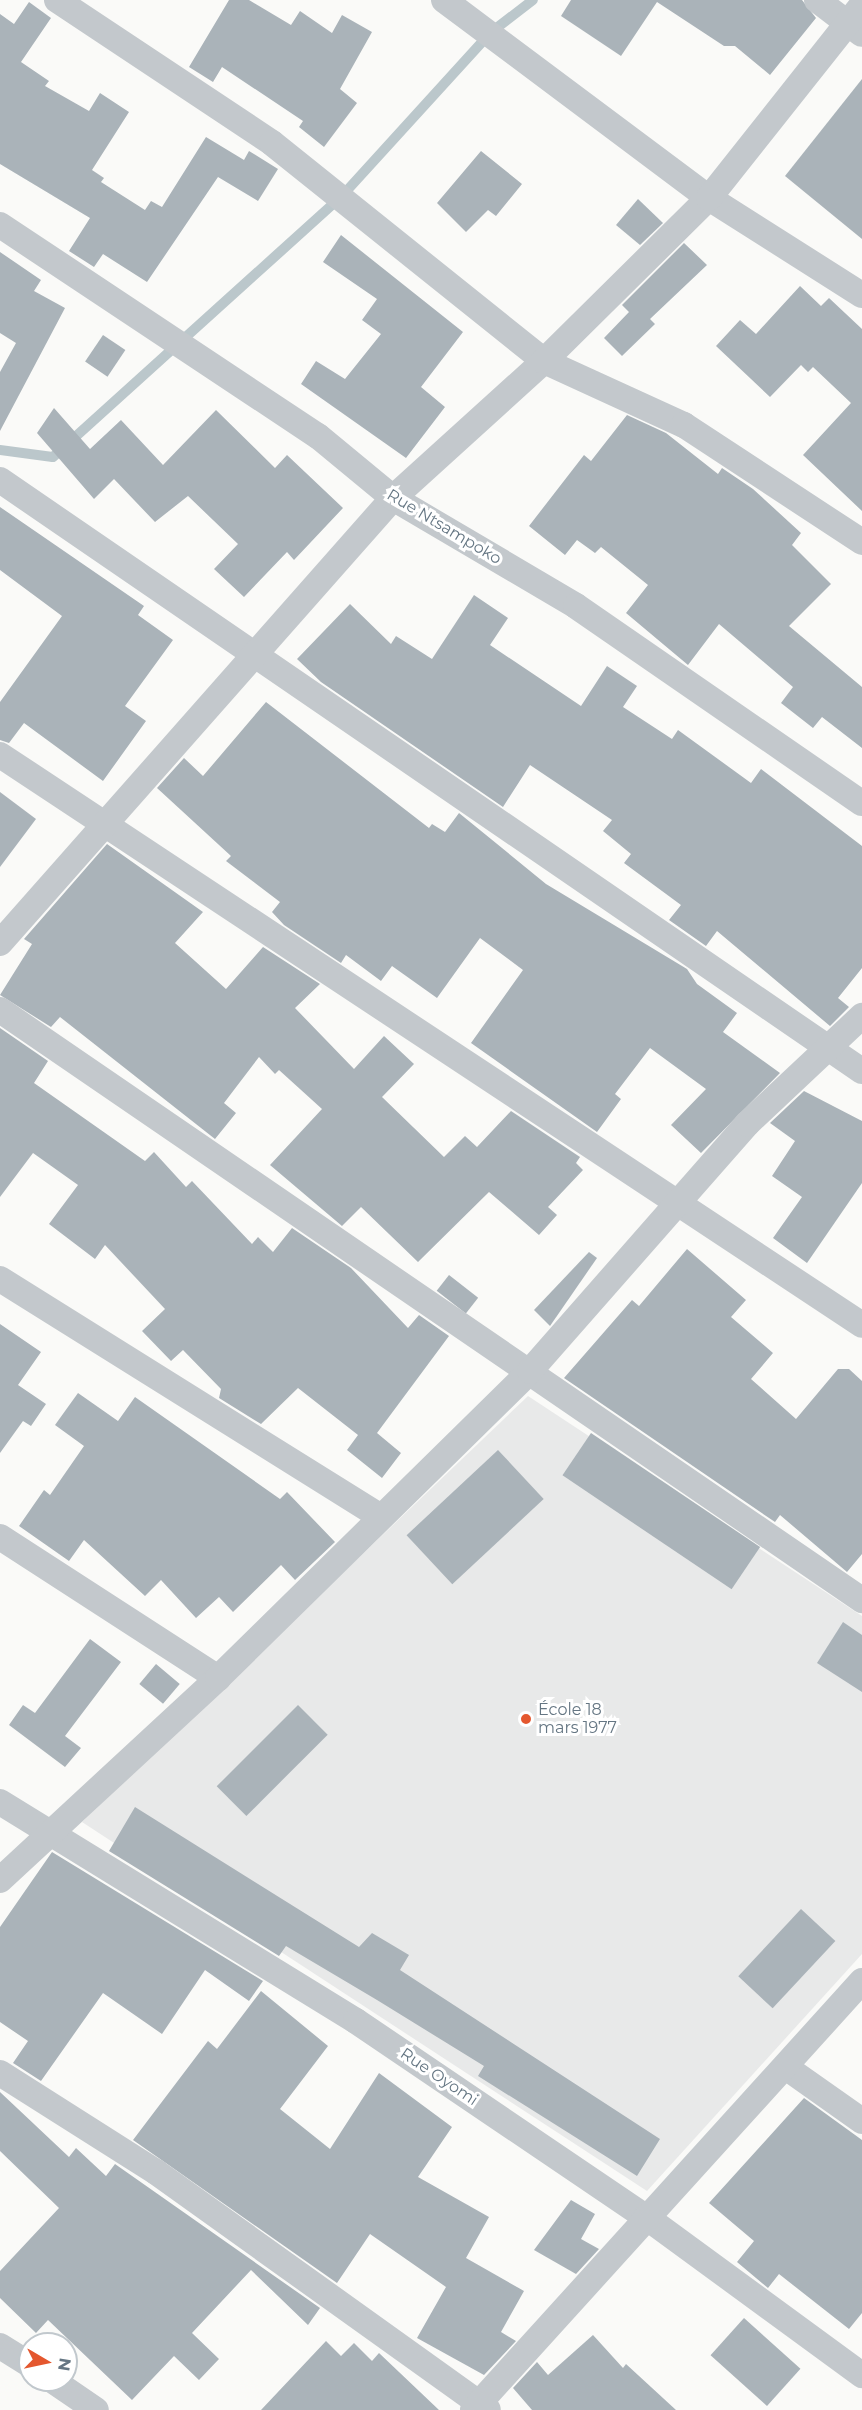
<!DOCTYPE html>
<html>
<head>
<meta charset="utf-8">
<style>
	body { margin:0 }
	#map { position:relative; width:862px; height:2410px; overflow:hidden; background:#fafaf8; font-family:Montserrat,sans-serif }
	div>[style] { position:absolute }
	.built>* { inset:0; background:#e8e9e9 }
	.stream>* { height:10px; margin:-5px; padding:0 5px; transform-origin:5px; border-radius:5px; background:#bbc7cb }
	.building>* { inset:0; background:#aab3b9; transform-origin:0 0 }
	.street>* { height:26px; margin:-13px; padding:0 13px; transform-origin:13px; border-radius:13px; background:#c3c8cc }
	.dots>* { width:16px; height:16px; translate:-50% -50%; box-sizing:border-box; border:3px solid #fff; border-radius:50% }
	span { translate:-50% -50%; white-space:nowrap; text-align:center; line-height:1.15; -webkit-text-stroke:6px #fff; paint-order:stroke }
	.street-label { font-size:16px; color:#657683 }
	.poi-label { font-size:16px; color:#657683 }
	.left { translate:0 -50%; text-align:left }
	.north { position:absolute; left:18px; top:2332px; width:60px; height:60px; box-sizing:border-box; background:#fff; border:2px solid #c1c8cd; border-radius:50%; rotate:99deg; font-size:16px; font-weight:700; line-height:24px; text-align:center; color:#657683 }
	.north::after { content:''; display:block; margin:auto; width:21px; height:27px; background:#e4572e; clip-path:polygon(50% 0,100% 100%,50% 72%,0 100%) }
</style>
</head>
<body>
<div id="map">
	<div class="built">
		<div style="clip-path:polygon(528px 1396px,862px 1616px,862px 1954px,647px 2191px,82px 1822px)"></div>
	</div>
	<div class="stream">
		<div style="left:0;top:450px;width:53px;rotate:7.5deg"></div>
		<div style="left:53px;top:457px;width:388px;rotate:-42.1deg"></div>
		<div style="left:341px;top:197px;width:222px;rotate:-47.7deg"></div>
		<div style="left:490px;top:33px;width:54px;rotate:-37.5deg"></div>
	</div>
	<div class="building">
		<div style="clip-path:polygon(229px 0,249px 0,291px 25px,300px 11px,332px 33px,342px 15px,372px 32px,340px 89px,357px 103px,324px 147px,299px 127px,303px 121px,222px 67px,213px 82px,189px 67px)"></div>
		<div style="clip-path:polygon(571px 0,802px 0,816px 18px,770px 75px,735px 46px,724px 46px,657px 2px,621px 56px,561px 16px)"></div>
		<div style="clip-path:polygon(29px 2px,51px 18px,21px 62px,49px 81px,45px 86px,89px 111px,100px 93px,129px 112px,92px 170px,104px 178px,101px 182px,145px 210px,151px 201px,162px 207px,206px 137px,244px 160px,249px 151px,278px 169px,258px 201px,218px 177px,147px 282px,103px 254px,94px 267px,69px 251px,90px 218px,0 164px,0 14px,14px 24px)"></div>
		<div style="clip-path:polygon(862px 79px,862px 239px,785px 176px)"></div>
		<div style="clip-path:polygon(481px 151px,522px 184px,496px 216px,488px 210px,466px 232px,437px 203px)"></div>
		<div style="clip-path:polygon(638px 199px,663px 223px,640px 245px,616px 225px)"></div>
		<div style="clip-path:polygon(341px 235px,463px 332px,421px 387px,445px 407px,406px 458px,301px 384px,316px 361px,345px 379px,381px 334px,362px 320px,377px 299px,323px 262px)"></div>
		<div style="clip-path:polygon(684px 243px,707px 265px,650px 319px,655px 324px,622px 356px,604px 338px,629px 312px,622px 305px)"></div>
		<div style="clip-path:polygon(0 252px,41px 280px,34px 291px,65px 308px,0 431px,0 372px,16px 343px,0 333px)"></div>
		<div style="clip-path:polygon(800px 286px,821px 306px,829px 298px,862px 329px,862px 511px,803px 455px,851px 403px,813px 367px,808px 372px,801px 365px,770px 397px,716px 346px,740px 320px,756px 334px)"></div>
		<div style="left:103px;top:335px;width:27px;height:32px;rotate:34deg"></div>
		<div style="clip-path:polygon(54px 408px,90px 449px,121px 420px,163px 465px,216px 410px,275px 468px,287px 455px,343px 508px,294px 560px,287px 552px,244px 597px,214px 569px,238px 544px,188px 496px,155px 522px,114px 479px,94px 499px,37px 433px)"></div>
		<div style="clip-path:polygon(627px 415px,666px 433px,718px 474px,722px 468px,753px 489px,801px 533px,792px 545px,831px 584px,789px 626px,862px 687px,862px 748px,822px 717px,813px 728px,781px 703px,793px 687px,719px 624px,688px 665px,626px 613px,648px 585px,601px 547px,595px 553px,577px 540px,565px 555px,529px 526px,584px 455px,591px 461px)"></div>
		<div style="clip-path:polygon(0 507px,144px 606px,138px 615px,173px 640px,125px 706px,146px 721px,103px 781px,24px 723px,9px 743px,0 740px,0 702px,62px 616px,0 570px)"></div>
		<div style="clip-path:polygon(474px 595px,508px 618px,490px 645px,581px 706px,607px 666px,637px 686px,623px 707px,672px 739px,678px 730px,751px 783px,761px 769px,862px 846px,862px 968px,838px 998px,849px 1007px,830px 1026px,717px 931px,706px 946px,669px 920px,681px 905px,624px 863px,631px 854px,603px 831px,612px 820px,530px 765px,503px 807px,321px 682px,297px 659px,350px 604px,391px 644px,396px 636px,432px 659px)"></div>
		<div style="clip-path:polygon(266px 702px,429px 828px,432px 824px,445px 832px,459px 813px,546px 884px,687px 969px,697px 984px,737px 1013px,723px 1032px,780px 1073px,701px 1153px,671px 1125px,706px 1089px,650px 1048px,615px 1094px,621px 1099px,597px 1132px,471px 1043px,523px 970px,480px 938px,437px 998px,392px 966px,381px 981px,346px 955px,341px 963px,284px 925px,272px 912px,280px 902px,226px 861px,231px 856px,157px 788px,184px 758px,203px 776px)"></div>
		<div style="clip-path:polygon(0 792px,36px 819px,0 867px)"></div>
		<div style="clip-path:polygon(107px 844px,203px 912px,175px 943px,226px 989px,263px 947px,320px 984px,295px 1008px,354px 1069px,384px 1036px,414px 1064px,382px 1097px,444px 1157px,465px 1136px,477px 1147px,511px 1111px,580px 1157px,576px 1163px,583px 1170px,548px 1207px,557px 1215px,539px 1235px,489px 1192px,418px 1262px,361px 1207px,342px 1226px,270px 1165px,322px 1109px,279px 1070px,275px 1074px,259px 1057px,224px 1103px,236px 1113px,215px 1139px,60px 1017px,51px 1027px,0 995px,32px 944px,24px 939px)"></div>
		<div style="clip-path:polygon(0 1028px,48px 1061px,34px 1083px,145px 1161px,154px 1152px,186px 1187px,192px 1181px,252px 1244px,258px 1237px,273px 1252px,292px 1228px,351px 1268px,408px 1328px,419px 1315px,449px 1336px,377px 1433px,401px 1453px,382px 1478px,347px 1450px,358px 1435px,298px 1388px,261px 1424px,219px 1398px,221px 1389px,183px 1350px,171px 1361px,142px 1331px,165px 1309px,105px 1245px,95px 1259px,49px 1224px,78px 1185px,33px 1153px,0 1197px)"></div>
		<div style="clip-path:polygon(804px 1091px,862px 1121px,862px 1183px,807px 1263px,773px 1238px,802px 1197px,772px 1176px,795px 1141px,770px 1123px)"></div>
		<div style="clip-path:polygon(687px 1249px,746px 1300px,731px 1317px,773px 1353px,751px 1379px,796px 1419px,838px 1369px,849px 1369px,862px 1381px,862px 1554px,847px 1572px,780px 1515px,775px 1522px,564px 1378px,632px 1300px,639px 1306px)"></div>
		<div style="clip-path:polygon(589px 1252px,597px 1258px,550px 1326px,534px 1310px)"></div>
		<div style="left:449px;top:1275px;width:37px;height:20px;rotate:38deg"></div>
		<div style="clip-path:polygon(0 1324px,41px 1352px,18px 1385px,46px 1404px,31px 1426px,23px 1421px,0 1453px)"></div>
		<div style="clip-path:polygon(78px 1393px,118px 1421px,135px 1397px,280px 1499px,287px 1492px,335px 1542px,295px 1580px,281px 1565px,233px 1612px,219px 1597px,196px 1618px,161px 1580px,145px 1596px,84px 1540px,69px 1561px,19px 1526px,44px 1490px,50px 1495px,84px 1446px,55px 1425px)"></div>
		<div style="left:591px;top:1433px;width:204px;height:51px;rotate:34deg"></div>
		<div style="left:498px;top:1450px;width:67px;height:125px;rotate:47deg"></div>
		<div style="clip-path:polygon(843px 1622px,862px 1635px,862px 1692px,817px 1663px)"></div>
		<div style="clip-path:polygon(90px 1639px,121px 1662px,65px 1736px,81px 1748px,65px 1767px,9px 1725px,23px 1705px,35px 1713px)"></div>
		<div style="left:156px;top:1664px;width:31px;height:26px;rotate:40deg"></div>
		<div style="left:298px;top:1705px;width:42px;height:115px;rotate:45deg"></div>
		<div style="clip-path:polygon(135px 1807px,359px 1947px,372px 1933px,409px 1955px,400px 1970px,660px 2139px,637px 2176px,478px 2076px,484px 2066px,377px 2000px,286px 1946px,279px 1956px,109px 1851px)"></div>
		<div style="clip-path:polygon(52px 1852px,263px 1981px,249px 2001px,205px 1970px,162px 2034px,103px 1993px,41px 2081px,13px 2063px,28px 2041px,0 2022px,0 1927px)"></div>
		<div style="left:801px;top:1909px;width:47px;height:92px;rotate:43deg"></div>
		<div style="clip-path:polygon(261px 1991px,328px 2046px,280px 2109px,330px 2149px,379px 2073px,452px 2127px,418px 2177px,489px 2217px,466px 2258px,524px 2291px,501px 2332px,516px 2341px,484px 2375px,417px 2338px,446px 2287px,370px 2234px,337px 2283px,133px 2140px,208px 2041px,217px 2049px)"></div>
		<div style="clip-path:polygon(0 2092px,69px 2157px,76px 2148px,106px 2176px,115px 2164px,320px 2308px,308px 2325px,251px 2270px,192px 2333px,219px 2359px,199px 2380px,174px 2356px,132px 2400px,48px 2320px,36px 2333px,0 2298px,0 2271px,59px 2208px,0 2151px)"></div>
		<div style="clip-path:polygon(804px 2098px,862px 2140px,862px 2313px,849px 2329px,779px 2274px,768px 2288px,737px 2262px,754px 2241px,709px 2203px)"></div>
		<div style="clip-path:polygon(571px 2200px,595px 2214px,581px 2239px,599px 2249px,576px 2274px,534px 2250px)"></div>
		<div style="left:744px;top:2318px;width:76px;height:50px;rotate:42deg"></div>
		<div style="clip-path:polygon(593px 2335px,623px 2368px,626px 2364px,676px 2410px,532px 2410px,513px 2388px,537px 2362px,548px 2375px)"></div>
		<div style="clip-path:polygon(326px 2341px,341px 2356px,354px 2343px,372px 2361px,379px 2353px,439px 2410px,261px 2410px)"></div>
	</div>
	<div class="street">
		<div style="left:57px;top:0;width:258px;rotate:33.6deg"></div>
		<div style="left:272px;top:143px;width:349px;rotate:38.7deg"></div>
		<div style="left:544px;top:361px;width:154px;rotate:24.6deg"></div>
		<div style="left:684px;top:425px;width:213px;rotate:33.3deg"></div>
		<div style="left:444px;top:0;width:331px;rotate:36.8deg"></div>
		<div style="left:709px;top:198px;width:181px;rotate:32.4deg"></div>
		<div style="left:817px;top:0;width:56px;rotate:37.1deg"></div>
		<div style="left:0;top:225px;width:382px;rotate:33.6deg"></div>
		<div style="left:318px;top:436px;width:97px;rotate:39.6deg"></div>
		<div style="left:393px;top:498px;width:212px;rotate:30.5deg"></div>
		<div style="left:576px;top:606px;width:347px;rotate:34.6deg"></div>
		<div style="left:0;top:480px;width:1045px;rotate:34.44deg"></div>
		<div style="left:0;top:755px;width:1033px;rotate:33.47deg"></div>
		<div style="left:0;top:943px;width:594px;rotate:-48.55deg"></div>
		<div style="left:393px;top:498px;width:204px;rotate:-42.2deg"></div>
		<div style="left:544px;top:361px;width:232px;rotate:-44.7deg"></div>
		<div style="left:709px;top:198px;width:246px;rotate:-51.6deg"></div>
		<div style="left:0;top:1010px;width:1045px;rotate:34.39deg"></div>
		<div style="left:0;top:1279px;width:447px;rotate:32deg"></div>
		<div style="left:0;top:1537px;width:260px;rotate:32.9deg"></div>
		<div style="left:0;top:1802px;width:418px;rotate:31.6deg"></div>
		<div style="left:356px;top:2021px;width:350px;rotate:34.1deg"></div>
		<div style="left:646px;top:2217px;width:268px;rotate:36.2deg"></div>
		<div style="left:0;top:1880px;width:297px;rotate:-42.8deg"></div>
		<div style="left:218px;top:1678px;width:438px;rotate:-44.5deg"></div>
		<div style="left:530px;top:1371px;width:329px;rotate:-48.7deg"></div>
		<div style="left:747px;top:1124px;width:158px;rotate:-43.2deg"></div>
		<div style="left:787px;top:2068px;width:92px;rotate:35.2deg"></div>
		<div style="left:0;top:2073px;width:185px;rotate:32.4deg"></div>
		<div style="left:156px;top:2172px;width:408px;rotate:35.6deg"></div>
		<div style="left:0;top:2346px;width:36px;rotate:32deg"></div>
		<div style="left:52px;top:2380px;width:53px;rotate:34.3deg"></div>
		<div style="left:473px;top:2410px;width:579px;rotate:-47.8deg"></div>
	</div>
	<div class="dots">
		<div style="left:526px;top:1719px;background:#e4572e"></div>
	</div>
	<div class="street-label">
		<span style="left:444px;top:527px;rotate:31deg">Rue Ntsampoko</span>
		<span style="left:439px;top:2077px;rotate:34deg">Rue Oyomi</span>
	</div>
	<div class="poi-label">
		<span class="left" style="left:538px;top:1719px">École 18<br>mars 1977</span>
	</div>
	<div class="north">N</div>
</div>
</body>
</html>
